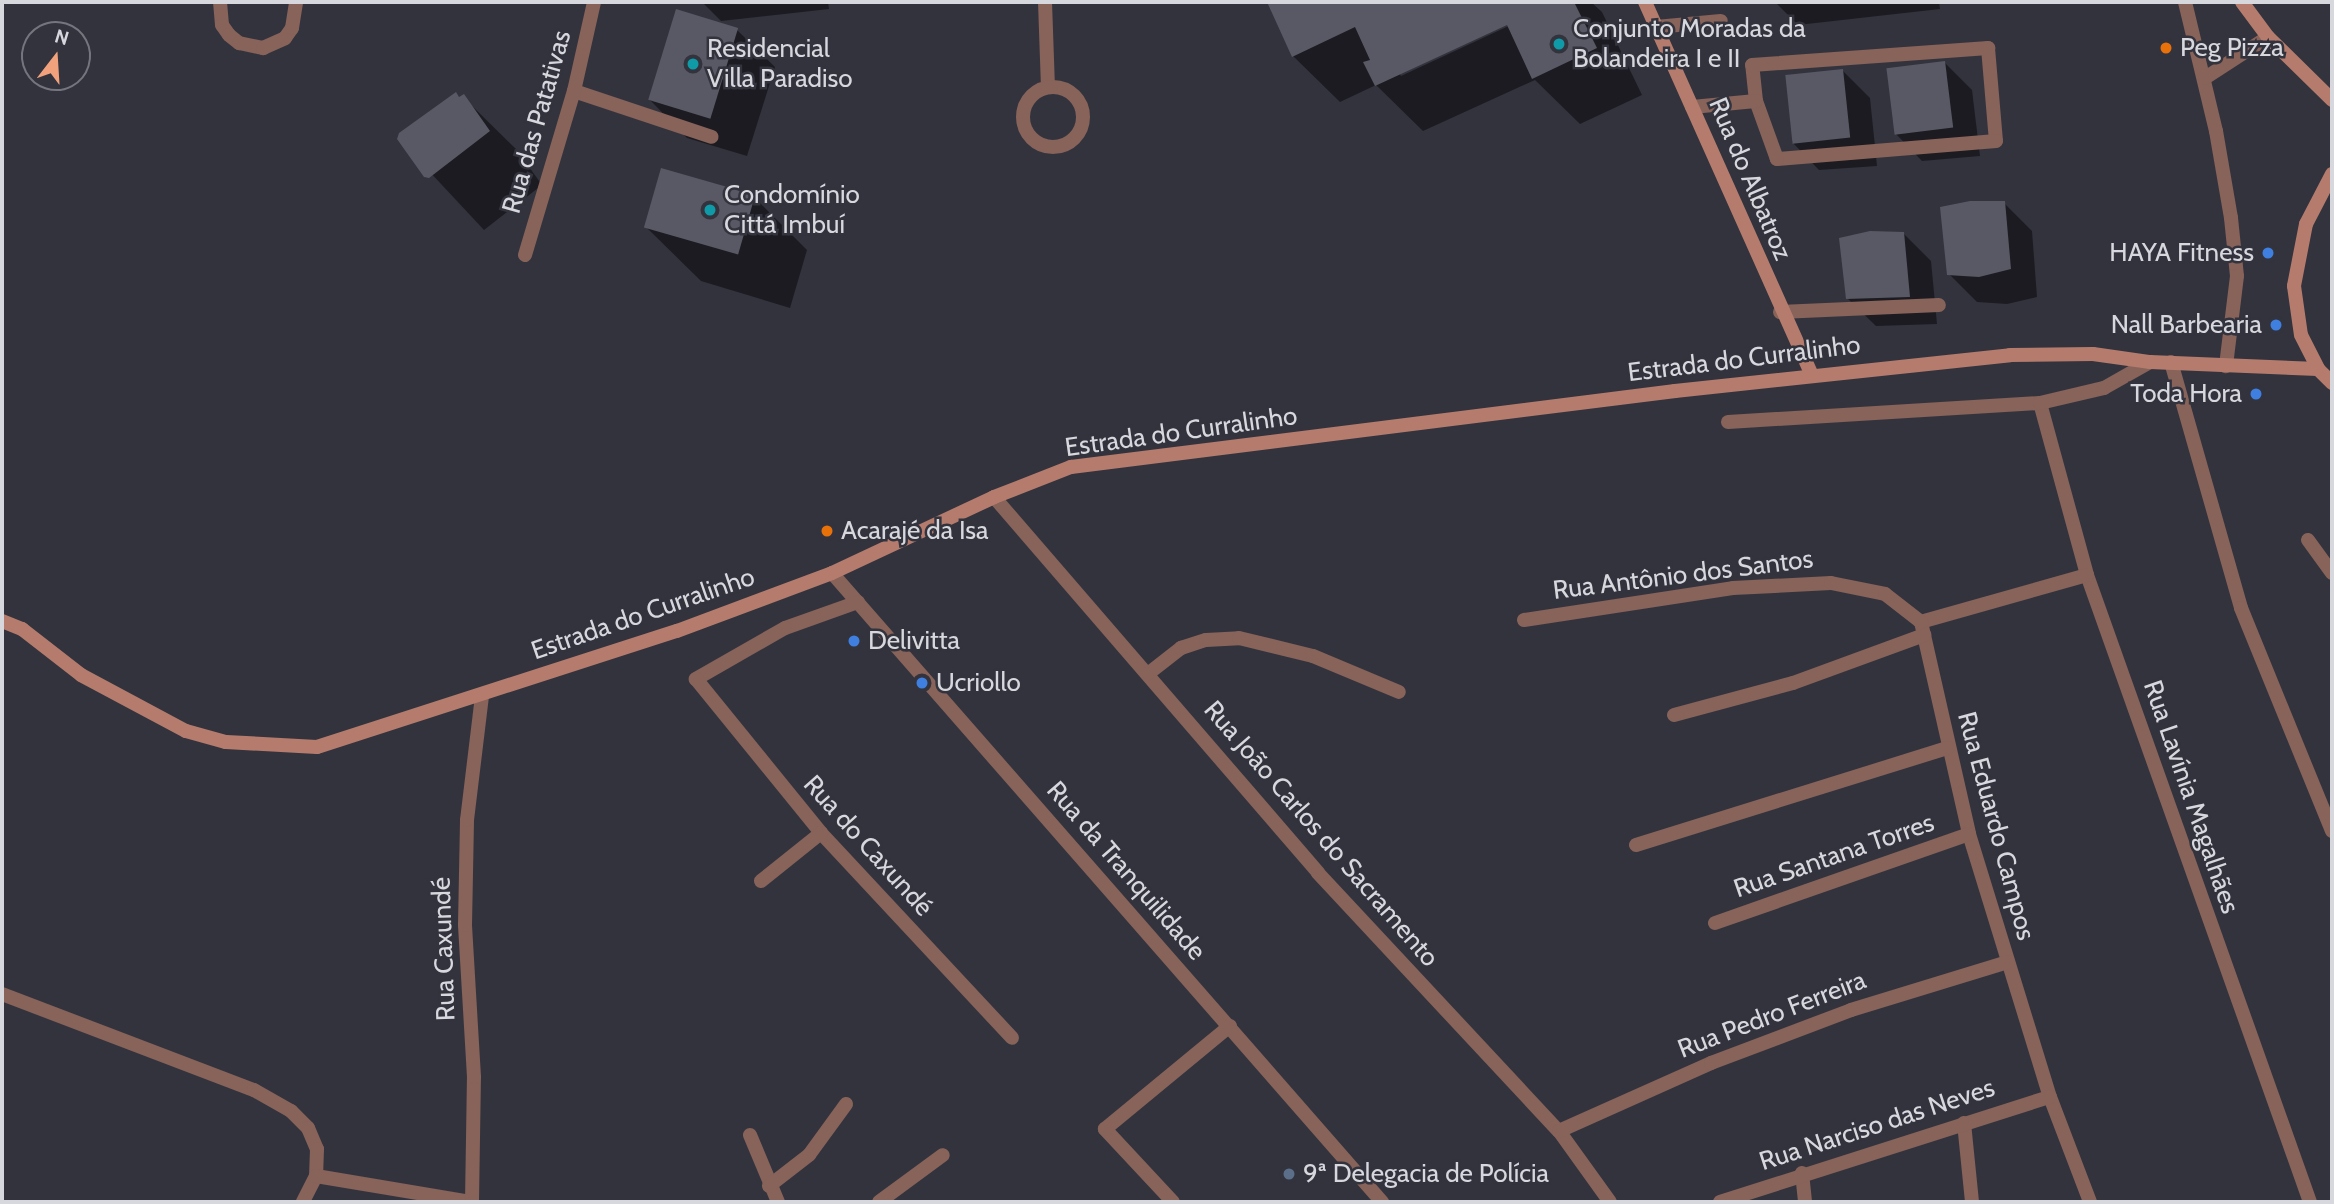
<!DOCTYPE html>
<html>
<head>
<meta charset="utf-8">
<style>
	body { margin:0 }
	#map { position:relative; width:2334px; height:1204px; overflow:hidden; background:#33333e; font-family:Cabin,sans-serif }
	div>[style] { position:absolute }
	.shadow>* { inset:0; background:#0007 }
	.building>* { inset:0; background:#595965; transform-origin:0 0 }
	.lane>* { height:14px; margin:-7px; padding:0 7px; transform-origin:7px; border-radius:7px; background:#87635a }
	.street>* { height:14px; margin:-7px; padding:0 7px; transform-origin:7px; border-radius:7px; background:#87635a }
	.street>.ring { margin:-7px; padding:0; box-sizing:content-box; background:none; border:14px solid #87635a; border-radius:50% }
	.secondary>* { height:14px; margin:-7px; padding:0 7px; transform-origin:7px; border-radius:7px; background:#b57c6d }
	.dots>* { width:19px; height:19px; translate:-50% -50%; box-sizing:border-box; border:4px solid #33333e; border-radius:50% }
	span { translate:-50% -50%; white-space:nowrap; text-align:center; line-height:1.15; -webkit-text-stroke:5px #33333e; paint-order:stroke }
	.poi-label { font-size:26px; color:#d7d7de }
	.left { translate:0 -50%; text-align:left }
	.right { translate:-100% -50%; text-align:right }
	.street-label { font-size:26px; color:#d7d7de }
	.frame { position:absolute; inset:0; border:4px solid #d7d7de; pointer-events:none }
	.north { position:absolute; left:21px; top:21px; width:70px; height:70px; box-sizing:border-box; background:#33333e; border:2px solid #75757e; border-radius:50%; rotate:17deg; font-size:19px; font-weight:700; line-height:28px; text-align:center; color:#d7d7de }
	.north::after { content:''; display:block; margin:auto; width:24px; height:32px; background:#f1a17c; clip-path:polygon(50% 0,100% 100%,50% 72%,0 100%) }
</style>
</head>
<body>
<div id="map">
	<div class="shadow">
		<div style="clip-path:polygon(702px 2px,828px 2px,829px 9px,721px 21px)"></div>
		<div style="clip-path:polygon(evenodd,1269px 2px,1591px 2px,1602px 12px,1642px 95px,1580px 124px,1535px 80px,1423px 131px,1376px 85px,1340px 102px,1293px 56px,1269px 2px,1514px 20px,1515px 23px,1401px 76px,1399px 73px,1514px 20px)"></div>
		<div style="clip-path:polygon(1775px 2px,1939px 2px,1940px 9px,1798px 25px)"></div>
		<div style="clip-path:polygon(737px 30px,775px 67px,747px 156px,687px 138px,650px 100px)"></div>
		<div style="clip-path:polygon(1945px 63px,1972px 90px,1980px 156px,1922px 161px,1895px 133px)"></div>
		<div style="clip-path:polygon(1842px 70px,1870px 98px,1877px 166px,1819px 170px,1792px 142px)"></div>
		<div style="clip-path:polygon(463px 97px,517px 150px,542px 185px,484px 230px,399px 139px)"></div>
		<div style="clip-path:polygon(754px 197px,807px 250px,790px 308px,701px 281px,647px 228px)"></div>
		<div style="clip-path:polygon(2004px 203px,2032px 231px,2037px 297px,2007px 304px,1977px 302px,1949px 274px)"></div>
		<div style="clip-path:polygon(1904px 234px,1931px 261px,1937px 324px,1876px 326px,1848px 299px)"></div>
	</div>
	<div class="building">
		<div style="clip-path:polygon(1267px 2px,1574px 2px,1597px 48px,1532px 79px,1507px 25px,1375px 86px,1363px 62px,1370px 60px,1355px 27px,1292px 57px)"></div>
		<div style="left:676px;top:9px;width:65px;height:95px;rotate:17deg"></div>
		<div style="left:1945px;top:61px;width:67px;height:59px;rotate:83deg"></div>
		<div style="left:1843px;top:69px;width:69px;height:58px;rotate:84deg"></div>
		<div style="clip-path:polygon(456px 92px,459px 97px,464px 94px,490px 131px,429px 178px,424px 177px,397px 139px,399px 133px)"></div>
		<div style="left:661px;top:168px;width:98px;height:62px;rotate:16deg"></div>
		<div style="clip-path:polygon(1970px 201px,2005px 201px,2011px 269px,1979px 277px,1947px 275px,1940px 207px)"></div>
		<div style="clip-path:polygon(1870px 231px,1904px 232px,1910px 297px,1846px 299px,1839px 238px)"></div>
	</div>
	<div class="lane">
		<div style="left:1656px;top:27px;width:65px;rotate:-5.3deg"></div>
		<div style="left:1988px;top:48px;width:93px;rotate:85.1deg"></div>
		<div style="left:1996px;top:141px;width:220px;rotate:175.3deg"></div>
		<div style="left:1777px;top:159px;width:62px;rotate:-109.9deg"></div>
		<div style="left:1756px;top:101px;width:36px;rotate:-96deg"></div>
		<div style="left:1752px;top:65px;width:237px;rotate:-4.1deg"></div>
		<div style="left:574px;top:91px;width:145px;rotate:18.4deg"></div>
		<div style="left:1692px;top:107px;width:64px;rotate:-5.4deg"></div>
		<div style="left:1780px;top:312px;width:159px;rotate:-2.5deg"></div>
	</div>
	<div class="street">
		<div style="left:220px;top:2px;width:23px;rotate:85deg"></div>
		<div style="left:222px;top:25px;width:12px;rotate:55deg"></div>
		<div style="left:229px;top:35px;width:13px;rotate:39deg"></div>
		<div style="left:239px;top:43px;width:25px;rotate:12deg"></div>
		<div style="left:263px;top:48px;width:24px;rotate:-24deg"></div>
		<div style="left:285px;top:38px;width:12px;rotate:-55deg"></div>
		<div style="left:292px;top:28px;width:26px;rotate:-81deg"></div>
		<div style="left:1045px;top:2px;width:85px;rotate:88deg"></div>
		<div style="left:2185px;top:2px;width:133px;rotate:76.5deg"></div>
		<div style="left:2216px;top:131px;width:88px;rotate:80.2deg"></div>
		<div style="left:2231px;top:218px;width:58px;rotate:84.1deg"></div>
		<div style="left:2237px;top:276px;width:91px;rotate:97deg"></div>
		<div style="left:2205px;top:78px;width:75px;rotate:-33.1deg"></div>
		<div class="ring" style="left:1023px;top:87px;width:46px;height:46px"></div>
		<div style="left:525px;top:255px;width:171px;rotate:-73.4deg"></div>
		<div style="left:574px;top:91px;width:91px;rotate:-77.3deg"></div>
		<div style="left:2171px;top:362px;width:256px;rotate:74.1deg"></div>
		<div style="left:2241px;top:608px;width:241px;rotate:67.8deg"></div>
		<div style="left:2040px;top:403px;width:178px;rotate:74.7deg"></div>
		<div style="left:2087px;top:575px;width:665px;rotate:70.42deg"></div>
		<div style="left:1728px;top:422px;width:313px;rotate:-3.5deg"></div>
		<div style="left:2040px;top:403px;width:66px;rotate:-13.2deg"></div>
		<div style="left:2104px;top:388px;width:53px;rotate:-29.5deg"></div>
		<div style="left:994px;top:497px;width:496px;rotate:49.2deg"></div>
		<div style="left:1318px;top:873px;width:353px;rotate:47deg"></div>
		<div style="left:1559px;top:1131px;width:87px;rotate:54.3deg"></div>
		<div style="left:2308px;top:540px;width:41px;rotate:54deg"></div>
		<div style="left:832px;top:573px;width:836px;rotate:48.83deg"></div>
		<div style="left:2087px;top:575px;width:173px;rotate:164.2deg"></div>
		<div style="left:1921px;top:622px;width:217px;rotate:77.2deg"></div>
		<div style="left:1969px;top:834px;width:275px;rotate:72.9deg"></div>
		<div style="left:2050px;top:1097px;width:112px;rotate:69.1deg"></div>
		<div style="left:858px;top:602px;width:77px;rotate:160.4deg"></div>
		<div style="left:785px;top:628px;width:103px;rotate:150.2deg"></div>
		<div style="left:696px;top:679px;width:198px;rotate:50.9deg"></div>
		<div style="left:821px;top:833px;width:280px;rotate:47deg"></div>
		<div style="left:1524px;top:620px;width:211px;rotate:-8.7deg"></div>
		<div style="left:1733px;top:588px;width:98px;rotate:-2.9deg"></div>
		<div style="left:1831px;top:583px;width:55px;rotate:11.5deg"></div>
		<div style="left:1885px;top:594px;width:46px;rotate:37.9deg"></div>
		<div style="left:1149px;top:673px;width:41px;rotate:-38deg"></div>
		<div style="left:1181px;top:648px;width:26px;rotate:-18deg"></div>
		<div style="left:1206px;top:640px;width:33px;rotate:-3deg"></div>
		<div style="left:1239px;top:638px;width:76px;rotate:13.7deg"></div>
		<div style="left:1313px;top:656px;width:93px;rotate:22.7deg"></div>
		<div style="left:1674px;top:715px;width:123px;rotate:-15.1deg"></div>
		<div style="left:1793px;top:683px;width:140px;rotate:-20.1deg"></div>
		<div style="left:1636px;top:845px;width:326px;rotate:-17.3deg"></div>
		<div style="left:761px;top:881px;width:77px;rotate:-38.7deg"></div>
		<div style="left:1715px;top:923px;width:269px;rotate:-19.3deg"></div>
		<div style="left:2px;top:994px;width:270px;rotate:20.9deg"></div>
		<div style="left:254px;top:1090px;width:43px;rotate:29.6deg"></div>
		<div style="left:291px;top:1111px;width:24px;rotate:45deg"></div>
		<div style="left:308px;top:1128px;width:23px;rotate:67deg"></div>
		<div style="left:317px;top:1149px;width:27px;rotate:92deg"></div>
		<div style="left:316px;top:1176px;width:29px;rotate:117deg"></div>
		<div style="left:1964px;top:1123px;width:79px;rotate:84.2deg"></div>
		<div style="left:1559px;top:1131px;width:167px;rotate:-24.1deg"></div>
		<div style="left:1711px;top:1063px;width:150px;rotate:-20.7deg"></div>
		<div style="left:1851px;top:1010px;width:164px;rotate:-17deg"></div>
		<div style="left:750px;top:1135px;width:73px;rotate:67.3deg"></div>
		<div style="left:1802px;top:1173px;width:29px;rotate:84deg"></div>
		<div style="left:316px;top:1176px;width:158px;rotate:9.5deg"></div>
		<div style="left:769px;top:1186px;width:51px;rotate:-37.8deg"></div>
		<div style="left:809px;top:1155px;width:63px;rotate:-54deg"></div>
		<div style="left:472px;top:1202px;width:125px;rotate:-89.1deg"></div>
		<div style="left:474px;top:1077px;width:152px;rotate:-93.4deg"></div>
		<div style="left:465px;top:925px;width:105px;rotate:-88.9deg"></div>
		<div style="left:467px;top:820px;width:125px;rotate:-83.1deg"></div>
		<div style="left:879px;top:1202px;width:79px;rotate:-36.3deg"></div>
		<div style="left:1173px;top:1202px;width:100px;rotate:-133deg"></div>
		<div style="left:1105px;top:1129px;width:162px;rotate:-39.5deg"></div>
		<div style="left:1720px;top:1202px;width:346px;rotate:-17.7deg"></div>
	</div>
	<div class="secondary">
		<div style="left:1645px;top:2px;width:409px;rotate:65.9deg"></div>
		<div style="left:2242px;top:2px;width:44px;rotate:53.4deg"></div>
		<div style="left:2268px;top:37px;width:90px;rotate:44.5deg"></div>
		<div style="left:2332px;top:174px;width:56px;rotate:117.5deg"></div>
		<div style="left:2306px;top:224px;width:63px;rotate:101deg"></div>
		<div style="left:2294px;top:286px;width:49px;rotate:81.9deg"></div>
		<div style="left:2301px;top:335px;width:38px;rotate:63deg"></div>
		<div style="left:2318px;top:369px;width:20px;rotate:45deg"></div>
		<div style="left:2px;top:621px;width:22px;rotate:22deg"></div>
		<div style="left:22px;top:629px;width:75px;rotate:37.9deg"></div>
		<div style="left:81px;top:675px;width:119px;rotate:28.1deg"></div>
		<div style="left:186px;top:731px;width:41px;rotate:15.4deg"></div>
		<div style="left:226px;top:742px;width:91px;rotate:3.1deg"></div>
		<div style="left:317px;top:747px;width:378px;rotate:-17.9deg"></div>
		<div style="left:677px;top:631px;width:165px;rotate:-20.5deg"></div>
		<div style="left:832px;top:573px;width:179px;rotate:-25.1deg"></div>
		<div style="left:994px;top:497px;width:83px;rotate:-21.3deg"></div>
		<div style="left:1071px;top:467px;width:609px;rotate:-7.17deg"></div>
		<div style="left:1675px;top:391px;width:337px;rotate:-6.1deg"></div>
		<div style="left:2010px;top:355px;width:83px;rotate:-0.7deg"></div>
		<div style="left:2093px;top:354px;width:58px;rotate:8deg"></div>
		<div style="left:2150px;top:362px;width:168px;rotate:2.4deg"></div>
	</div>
	<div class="dots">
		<div style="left:1559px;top:44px;background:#0f9aa8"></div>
		<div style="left:2166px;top:48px;background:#e8710a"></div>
		<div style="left:693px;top:64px;background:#0f9aa8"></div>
		<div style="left:710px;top:210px;background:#0f9aa8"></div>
		<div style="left:2268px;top:253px;background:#3f7fe0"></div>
		<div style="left:2276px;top:325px;background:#3f7fe0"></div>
		<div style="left:2256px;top:394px;background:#3f7fe0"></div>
		<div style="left:827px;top:531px;background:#e8710a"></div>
		<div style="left:854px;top:641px;background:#3f7fe0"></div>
		<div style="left:922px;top:683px;background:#3f7fe0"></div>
		<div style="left:1289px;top:1174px;background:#5c6f8a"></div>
	</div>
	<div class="poi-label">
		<span class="left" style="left:1573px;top:44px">Conjunto Moradas da<br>Bolandeira I e II</span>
		<span class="left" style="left:2180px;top:48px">Peg Pizza</span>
		<span class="left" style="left:707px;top:64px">Residencial<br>Villa Paradiso</span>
		<span class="left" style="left:724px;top:210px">Condomínio<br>Cittá Imbuí</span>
		<span class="right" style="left:2254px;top:253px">HAYA Fitness</span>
		<span class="right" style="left:2262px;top:325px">Nall Barbearia</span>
		<span class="right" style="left:2242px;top:394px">Toda Hora</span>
		<span class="left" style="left:841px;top:531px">Acarajé da Isa</span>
		<span class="left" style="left:868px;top:641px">Delivitta</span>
		<span class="left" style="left:936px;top:683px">Ucriollo</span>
		<span class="left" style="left:1303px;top:1174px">9ª Delegacia de Polícia</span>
	</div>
	<div class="street-label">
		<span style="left:537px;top:122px;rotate:-74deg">Rua das Patativas</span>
		<span style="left:1750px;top:179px;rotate:67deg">Rua do Albatroz</span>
		<span style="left:1744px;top:359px;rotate:-7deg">Estrada do Curralinho</span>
		<span style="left:1181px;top:432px;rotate:-8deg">Estrada do Curralinho</span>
		<span style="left:1683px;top:575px;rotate:-7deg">Rua Antônio dos Santos</span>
		<span style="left:643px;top:614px;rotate:-19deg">Estrada do Curralinho</span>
		<span style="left:2191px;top:797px;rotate:71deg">Rua Lavínia Magalhães</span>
		<span style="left:1996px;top:826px;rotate:75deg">Rua Eduardo Campos</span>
		<span style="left:1321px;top:834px;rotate:49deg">Rua João Carlos do Sacramento</span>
		<span style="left:868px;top:846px;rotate:48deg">Rua do Caxundé</span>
		<span style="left:1834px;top:856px;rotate:-19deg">Rua Santana Torres</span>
		<span style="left:1126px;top:871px;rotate:49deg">Rua da Tranquilidade</span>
		<span style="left:444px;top:949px;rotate:-92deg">Rua Caxundé</span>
		<span style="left:1772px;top:1015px;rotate:-21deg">Rua Pedro Ferreira</span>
		<span style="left:1877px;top:1125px;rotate:-18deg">Rua Narciso das Neves</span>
	</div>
	<div class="frame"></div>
	<div class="north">N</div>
</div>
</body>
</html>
